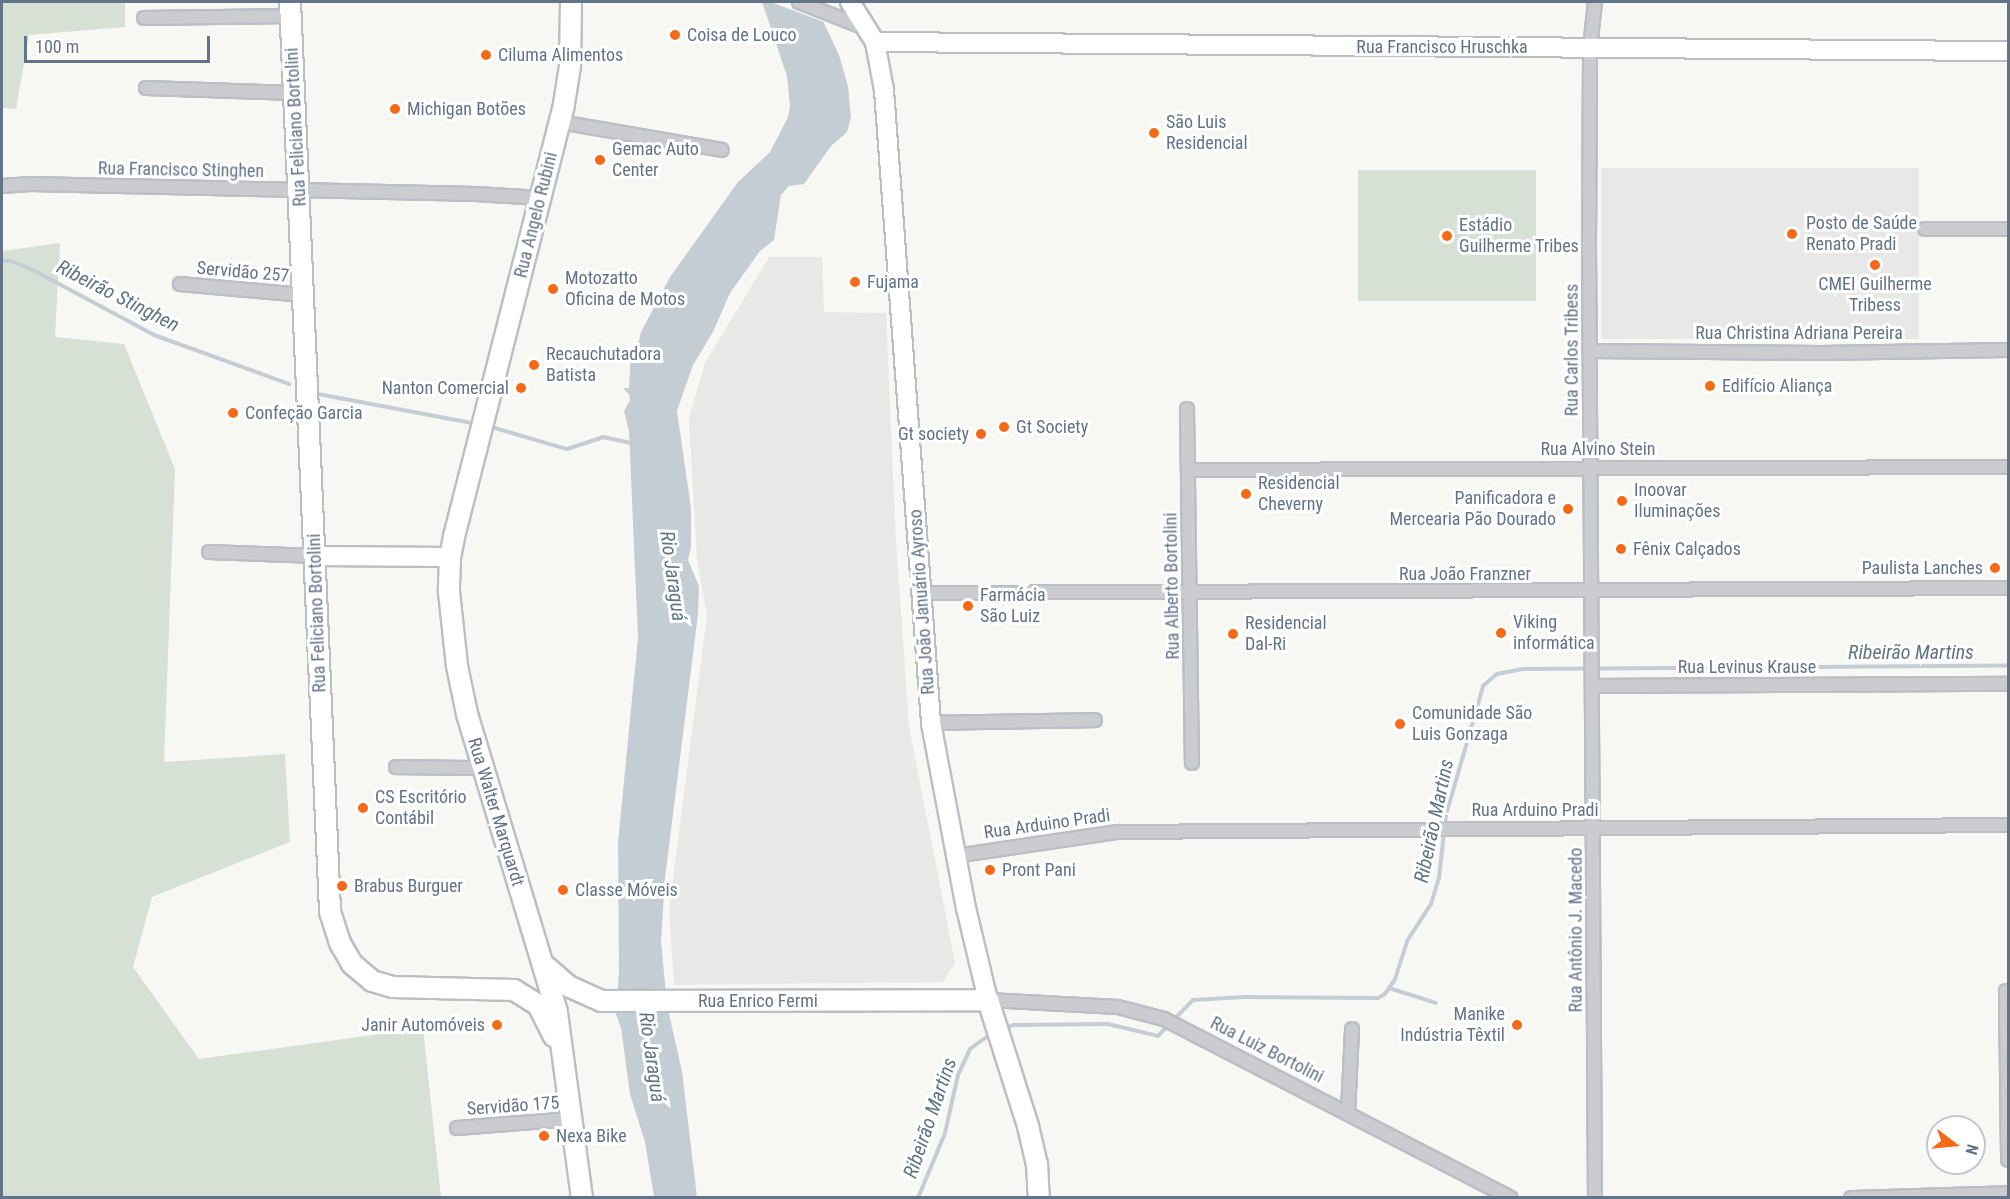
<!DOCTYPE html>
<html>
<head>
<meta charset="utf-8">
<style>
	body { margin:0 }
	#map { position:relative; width:2010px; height:1199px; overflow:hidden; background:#f7f8f4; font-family:"Roboto Condensed",sans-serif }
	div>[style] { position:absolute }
	.built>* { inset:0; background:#e8e8e7; transform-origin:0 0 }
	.green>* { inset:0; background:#d7e0d4; transform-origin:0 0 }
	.water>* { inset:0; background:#c5cdd4 }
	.pier>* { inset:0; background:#f7f8f4 }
	.stream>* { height:4px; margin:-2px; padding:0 2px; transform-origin:2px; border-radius:2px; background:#c5cdd4 }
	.roads { filter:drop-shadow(2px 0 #bbbfc5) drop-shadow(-2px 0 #bbbfc5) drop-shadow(0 2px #bbbfc5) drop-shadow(0 -2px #bbbfc5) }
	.street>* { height:12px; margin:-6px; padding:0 6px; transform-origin:6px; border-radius:6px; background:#caccd0 }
	.secondary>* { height:18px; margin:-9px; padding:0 9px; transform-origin:9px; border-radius:9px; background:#fff }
	.primary>* { height:20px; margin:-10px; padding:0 10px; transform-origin:10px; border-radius:10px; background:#fff }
	.dots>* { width:16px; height:16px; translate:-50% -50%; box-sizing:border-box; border:3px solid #fff; border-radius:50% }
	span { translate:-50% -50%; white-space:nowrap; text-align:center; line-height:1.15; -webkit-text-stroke:6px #fff; paint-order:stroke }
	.poi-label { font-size:18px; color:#637388 }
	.left { translate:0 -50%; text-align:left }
	.right { translate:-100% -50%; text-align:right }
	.street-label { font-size:18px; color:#637388 }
	.water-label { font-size:20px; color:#5f7584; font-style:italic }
	.frame { position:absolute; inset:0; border:3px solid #637388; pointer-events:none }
	.north { position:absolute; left:1926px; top:1115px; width:60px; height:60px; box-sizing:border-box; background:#fff; border:2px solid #c1c7cf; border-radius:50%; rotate:106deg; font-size:16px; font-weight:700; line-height:24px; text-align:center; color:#637388 }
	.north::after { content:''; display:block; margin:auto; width:21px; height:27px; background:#f56917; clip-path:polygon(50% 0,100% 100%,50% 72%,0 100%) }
	.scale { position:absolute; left:24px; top:36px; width:186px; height:27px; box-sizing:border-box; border:3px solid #637388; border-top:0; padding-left:8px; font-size:18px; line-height:21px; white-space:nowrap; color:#637388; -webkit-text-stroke:4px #fff; paint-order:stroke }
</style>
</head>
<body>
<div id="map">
	<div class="built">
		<div style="left:1601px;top:168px;width:318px;height:171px"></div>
		<div style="clip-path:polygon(769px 257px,822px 257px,824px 312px,886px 313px,896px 541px,909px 726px,955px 963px,943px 982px,674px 985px,669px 910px,707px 615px,697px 560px,689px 418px,705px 363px)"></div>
	</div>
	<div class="green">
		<div style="clip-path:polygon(2px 2px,125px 2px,125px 27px,29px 35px,16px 109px,2px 108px)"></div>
		<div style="left:1536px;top:170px;width:131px;height:178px;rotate:90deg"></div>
		<div style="clip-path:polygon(60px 243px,55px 337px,124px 344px,175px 469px,164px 762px,285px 754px,290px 842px,152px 897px,133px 967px,199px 1059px,423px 1028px,441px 1197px,2px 1197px,2px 251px)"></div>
	</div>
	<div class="water">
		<div style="clip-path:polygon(762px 2px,814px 2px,839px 55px,848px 86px,851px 118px,847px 132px,831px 146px,804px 184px,789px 186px,781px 195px,774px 240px,760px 251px,730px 293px,713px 332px,693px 365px,677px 411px,691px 508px,691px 547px,688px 560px,699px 586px,698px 614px,665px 878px,661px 941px,667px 1005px,682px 1071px,697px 1197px,654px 1197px,645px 1142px,630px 1094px,621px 1028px,616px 1014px,619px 972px,618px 842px,638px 638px,629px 431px,624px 411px,630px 400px,629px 394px,623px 388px,629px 388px,631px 352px,637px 349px,641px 332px,670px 277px,738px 182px,770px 152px,788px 117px,790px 106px,787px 76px)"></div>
	</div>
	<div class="pier">
		<div style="clip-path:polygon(771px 2px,818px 2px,829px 24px)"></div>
	</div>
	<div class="stream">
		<div style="left:2px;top:261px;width:9px"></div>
		<div style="left:11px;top:261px;width:24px;rotate:22deg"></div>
		<div style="left:33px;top:270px;width:137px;rotate:28.2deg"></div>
		<div style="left:154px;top:335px;width:144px;rotate:19.9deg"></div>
		<div style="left:318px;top:394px;width:162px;rotate:10.7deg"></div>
		<div style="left:495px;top:428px;width:75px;rotate:16.3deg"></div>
		<div style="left:567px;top:449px;width:38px;rotate:-18deg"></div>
		<div style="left:603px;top:437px;width:30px;rotate:12deg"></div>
		<div style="left:1389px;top:988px;width:49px;rotate:17.7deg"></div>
		<div style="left:1004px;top:1028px;width:10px;rotate:-17deg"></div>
		<div style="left:1014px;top:1025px;width:94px;rotate:-0.6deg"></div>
		<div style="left:1108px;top:1024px;width:51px;rotate:13.5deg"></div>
		<div style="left:1158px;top:1036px;width:50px;rotate:-45.8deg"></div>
		<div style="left:1193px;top:1000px;width:51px;rotate:-3.4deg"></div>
		<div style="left:1244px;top:997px;width:134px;rotate:0.4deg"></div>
		<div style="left:1378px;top:998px;width:8px;rotate:-30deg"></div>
		<div style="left:1385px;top:994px;width:18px;rotate:-56deg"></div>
		<div style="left:1395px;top:979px;width:40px;rotate:-72deg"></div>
		<div style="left:1407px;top:941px;width:44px;rotate:-57deg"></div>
		<div style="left:1431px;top:904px;width:27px;rotate:-73deg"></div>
		<div style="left:1439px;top:878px;width:63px;rotate:-83.7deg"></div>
		<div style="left:1446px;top:815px;width:108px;rotate:-73.9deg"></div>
		<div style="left:1476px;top:711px;width:26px;rotate:-74deg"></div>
		<div style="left:1483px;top:686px;width:18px;rotate:-41deg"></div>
		<div style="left:1497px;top:674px;width:26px;rotate:-11deg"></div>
		<div style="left:1523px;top:669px;width:485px;rotate:-0.4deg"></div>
		<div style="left:918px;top:1198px;width:70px;rotate:-67.4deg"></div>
		<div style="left:945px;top:1133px;width:59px;rotate:-77.4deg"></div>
		<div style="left:958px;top:1075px;width:29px;rotate:-65deg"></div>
		<div style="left:970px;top:1049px;width:27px;rotate:-36deg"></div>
	</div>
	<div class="roads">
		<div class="street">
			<div style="left:799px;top:2px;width:71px;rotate:21.5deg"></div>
			<div style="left:144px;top:18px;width:147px;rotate:-0.8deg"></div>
			<div style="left:146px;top:88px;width:148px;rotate:1.9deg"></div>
			<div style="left:560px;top:122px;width:164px;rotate:9.8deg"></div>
			<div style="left:2px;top:186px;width:29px;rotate:-4deg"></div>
			<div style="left:31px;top:184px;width:445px;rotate:1.3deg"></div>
			<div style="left:476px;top:194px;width:64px;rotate:3.6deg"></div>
			<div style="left:1925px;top:229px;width:83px"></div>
			<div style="left:180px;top:284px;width:123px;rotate:5.1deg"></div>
			<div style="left:1589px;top:351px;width:232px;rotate:0.5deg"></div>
			<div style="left:1821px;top:353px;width:187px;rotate:-0.9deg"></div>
			<div style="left:1187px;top:409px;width:354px;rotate:89.2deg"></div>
			<div style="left:1188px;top:470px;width:820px;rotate:-0.21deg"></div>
			<div style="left:209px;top:552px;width:107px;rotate:2.1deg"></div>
			<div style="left:921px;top:593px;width:1087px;rotate:-0.26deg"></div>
			<div style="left:1593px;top:686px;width:415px;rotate:-0.3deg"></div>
			<div style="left:931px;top:723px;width:164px;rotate:-1deg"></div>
			<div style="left:396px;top:767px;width:87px;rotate:0.7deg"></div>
			<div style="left:955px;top:856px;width:164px;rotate:-8.4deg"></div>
			<div style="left:1117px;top:832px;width:891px;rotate:-0.45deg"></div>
			<div style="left:2006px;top:991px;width:169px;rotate:89.3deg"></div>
			<div style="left:988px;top:1000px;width:130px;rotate:3.1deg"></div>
			<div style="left:1118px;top:1007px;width:48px;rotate:14.6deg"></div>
			<div style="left:1164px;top:1019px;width:390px;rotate:27.3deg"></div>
			<div style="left:1348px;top:1112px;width:83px;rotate:-87.2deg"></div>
			<div style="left:457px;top:1128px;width:115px;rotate:-4.5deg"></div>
			<div style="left:1595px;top:1198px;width:949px;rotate:-90.36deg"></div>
			<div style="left:1589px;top:249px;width:201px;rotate:-89.7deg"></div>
			<div style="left:1590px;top:48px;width:46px;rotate:-83.8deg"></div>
			<div style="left:1851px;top:1198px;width:157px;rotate:-1.8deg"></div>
		</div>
		<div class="secondary">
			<div style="left:850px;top:2px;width:47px;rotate:58deg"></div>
			<div style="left:875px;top:42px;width:49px;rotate:79.4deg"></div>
			<div style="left:884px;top:90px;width:635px;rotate:85.75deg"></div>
			<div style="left:931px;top:723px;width:188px;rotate:79.3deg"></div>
			<div style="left:966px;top:908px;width:95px;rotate:76.6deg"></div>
			<div style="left:875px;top:42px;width:1133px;rotate:0.46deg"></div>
			<div style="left:316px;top:556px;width:134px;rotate:0.4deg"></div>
		</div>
		<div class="primary">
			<div style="left:290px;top:2px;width:911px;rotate:87.48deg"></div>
			<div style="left:330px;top:912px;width:33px;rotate:72deg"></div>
			<div style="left:340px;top:943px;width:24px;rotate:60deg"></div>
			<div style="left:352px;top:964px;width:26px;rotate:40deg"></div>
			<div style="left:372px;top:981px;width:22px;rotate:16deg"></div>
			<div style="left:393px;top:987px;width:121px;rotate:1.4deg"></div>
			<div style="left:514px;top:990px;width:28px;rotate:32deg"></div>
			<div style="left:538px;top:1005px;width:35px;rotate:63deg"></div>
			<div style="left:571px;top:2px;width:64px;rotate:90.9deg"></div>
			<div style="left:570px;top:66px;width:39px;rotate:99deg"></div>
			<div style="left:564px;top:105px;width:446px;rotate:104.3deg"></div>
			<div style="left:454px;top:537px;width:20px;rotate:101deg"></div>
			<div style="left:450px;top:557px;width:35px;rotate:92deg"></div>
			<div style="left:449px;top:592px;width:74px;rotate:83.8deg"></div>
			<div style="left:457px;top:666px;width:49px;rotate:78.2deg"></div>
			<div style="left:467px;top:714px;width:312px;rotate:73.2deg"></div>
			<div style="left:557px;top:1013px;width:187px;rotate:82.3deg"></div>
			<div style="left:543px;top:964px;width:33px;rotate:41deg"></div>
			<div style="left:568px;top:986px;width:37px;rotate:24deg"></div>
			<div style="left:602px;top:1001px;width:386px;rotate:-0.1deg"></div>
			<div style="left:988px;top:1000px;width:132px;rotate:72.4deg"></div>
			<div style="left:1028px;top:1126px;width:39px;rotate:77deg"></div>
			<div style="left:1037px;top:1164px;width:34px;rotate:87deg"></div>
		</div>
	</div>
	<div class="dots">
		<div style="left:675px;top:35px;background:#f56917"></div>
		<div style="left:486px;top:55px;background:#f56917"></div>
		<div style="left:395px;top:109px;background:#f56917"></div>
		<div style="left:1154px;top:133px;background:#f56917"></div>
		<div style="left:600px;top:160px;background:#f56917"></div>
		<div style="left:1792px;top:234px;background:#f56917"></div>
		<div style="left:1447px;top:236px;background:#f56917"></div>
		<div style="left:1875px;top:265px;background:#f56917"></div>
		<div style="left:855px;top:282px;background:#f56917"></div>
		<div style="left:553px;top:289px;background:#f56917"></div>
		<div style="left:534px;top:365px;background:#f56917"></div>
		<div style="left:1710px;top:386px;background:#f56917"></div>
		<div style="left:521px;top:388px;background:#f56917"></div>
		<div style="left:233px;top:413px;background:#f56917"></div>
		<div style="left:1004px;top:427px;background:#f56917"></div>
		<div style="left:981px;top:434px;background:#f56917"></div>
		<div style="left:1246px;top:494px;background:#f56917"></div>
		<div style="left:1622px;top:501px;background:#f56917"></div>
		<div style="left:1568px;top:509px;background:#f56917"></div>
		<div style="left:1621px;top:549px;background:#f56917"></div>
		<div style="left:1995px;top:568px;background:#f56917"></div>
		<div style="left:968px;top:606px;background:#f56917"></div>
		<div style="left:1501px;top:633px;background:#f56917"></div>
		<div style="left:1233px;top:634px;background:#f56917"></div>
		<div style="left:1400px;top:724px;background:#f56917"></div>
		<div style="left:363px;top:808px;background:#f56917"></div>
		<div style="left:990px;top:870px;background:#f56917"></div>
		<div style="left:342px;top:886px;background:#f56917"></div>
		<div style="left:563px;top:890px;background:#f56917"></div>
		<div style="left:497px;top:1025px;background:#f56917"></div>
		<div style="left:1517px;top:1025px;background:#f56917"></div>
		<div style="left:544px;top:1136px;background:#f56917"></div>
	</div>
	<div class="poi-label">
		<span class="left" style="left:687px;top:35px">Coisa de Louco</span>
		<span class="left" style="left:498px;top:55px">Ciluma Alimentos</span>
		<span class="left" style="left:407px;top:109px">Michigan Botões</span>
		<span class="left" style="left:1166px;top:133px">São Luis<br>Residencial</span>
		<span class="left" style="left:612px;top:160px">Gemac Auto<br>Center</span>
		<span class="left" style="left:1806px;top:234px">Posto de Saúde<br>Renato Pradi</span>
		<span class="left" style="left:1459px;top:236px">Estádio<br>Guilherme Tribes</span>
		<span class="left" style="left:565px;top:289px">Motozatto<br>Oficina de Motos</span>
		<span class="left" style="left:867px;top:282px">Fujama</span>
		<span style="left:1875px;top:295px">CMEI Guilherme<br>Tribess</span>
		<span class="left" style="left:546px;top:365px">Recauchutadora<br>Batista</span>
		<span class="left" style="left:1722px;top:386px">Edifício Aliança</span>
		<span class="right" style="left:509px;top:388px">Nanton Comercial</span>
		<span class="left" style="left:245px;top:413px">Confeção Garcia</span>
		<span class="left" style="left:1016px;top:427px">Gt Society</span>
		<span class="right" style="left:969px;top:434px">Gt society</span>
		<span class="left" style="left:1258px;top:494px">Residencial<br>Cheverny</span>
		<span class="left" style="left:1634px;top:501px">Inoovar<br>Iluminações</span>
		<span class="right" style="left:1556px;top:509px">Panificadora e<br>Mercearia Pão Dourado</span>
		<span class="left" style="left:1633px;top:549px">Fênix Calçados</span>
		<span class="right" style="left:1983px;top:568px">Paulista Lanches</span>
		<span class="left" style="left:980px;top:606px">Farmácia<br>São Luiz</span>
		<span class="left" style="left:1513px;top:633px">Viking<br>informática</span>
		<span class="left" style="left:1245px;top:634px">Residencial<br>Dal-Ri</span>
		<span class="left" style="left:1412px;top:724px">Comunidade São<br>Luis Gonzaga</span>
		<span class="left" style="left:375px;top:808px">CS Escritório<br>Contábil</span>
		<span class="left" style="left:1002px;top:870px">Pront Pani</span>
		<span class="left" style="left:354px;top:886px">Brabus Burguer</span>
		<span class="left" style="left:575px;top:890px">Classe Móveis</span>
		<span class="right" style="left:1505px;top:1025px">Manike<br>Indústria Têxtil</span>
		<span class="right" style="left:485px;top:1025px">Janir Automóveis</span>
		<span class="left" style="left:556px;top:1136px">Nexa Bike</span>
	</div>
	<div class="street-label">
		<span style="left:1442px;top:47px">Rua Francisco Hruschka</span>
		<span style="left:296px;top:127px;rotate:-93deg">Rua Feliciano Bortolini</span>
		<span style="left:181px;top:170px;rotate:1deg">Rua Francisco Stinghen</span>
		<span style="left:536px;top:215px;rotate:-76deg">Rua Angelo Rubini</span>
		<span style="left:243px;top:272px;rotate:5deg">Servidão 257</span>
		<span style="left:1799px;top:333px">Rua Christina Adriana Pereira</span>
		<span style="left:1572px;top:350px;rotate:-90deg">Rua Carlos Tribess</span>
		<span style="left:1598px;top:449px">Rua Alvino Stein</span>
		<span style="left:1465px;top:574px">Rua João Franzner</span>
		<span style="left:1172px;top:586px;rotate:-91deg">Rua Alberto Bortolini</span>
		<span style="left:922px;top:602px;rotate:-94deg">Rua João Januário Ayroso</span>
		<span style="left:317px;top:613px;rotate:-92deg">Rua Feliciano Bortolini</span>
		<span style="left:1747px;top:667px">Rua Levinus Krause</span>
		<span style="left:1535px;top:810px">Rua Arduino Pradi</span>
		<span style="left:496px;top:812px;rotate:73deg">Rua Walter Marquardt</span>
		<span style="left:1047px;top:824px;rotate:-8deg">Rua Arduino Pradi</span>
		<span style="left:1576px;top:930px;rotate:-90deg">Rua Antônio J. Macedo</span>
		<span style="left:758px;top:1001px">Rua Enrico Fermi</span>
		<span style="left:1267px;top:1050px;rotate:27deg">Rua Luiz Bortolini</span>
		<span style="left:513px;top:1106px;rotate:-4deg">Servidão 175</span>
	</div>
	<div class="water-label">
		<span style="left:118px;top:296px;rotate:27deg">Ribeirão Stinghen</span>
		<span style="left:673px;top:576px;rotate:82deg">Rio Jaraguá</span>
		<span style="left:1911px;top:652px">Ribeirão Martins</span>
		<span style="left:1434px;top:821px;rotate:-78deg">Ribeirão Martins</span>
		<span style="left:652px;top:1057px;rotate:82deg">Rio Jaraguá</span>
		<span style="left:930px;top:1118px;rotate:-71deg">Ribeirão Martins</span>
	</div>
	<div class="frame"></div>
	<div class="north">N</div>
	<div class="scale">100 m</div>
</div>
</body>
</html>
